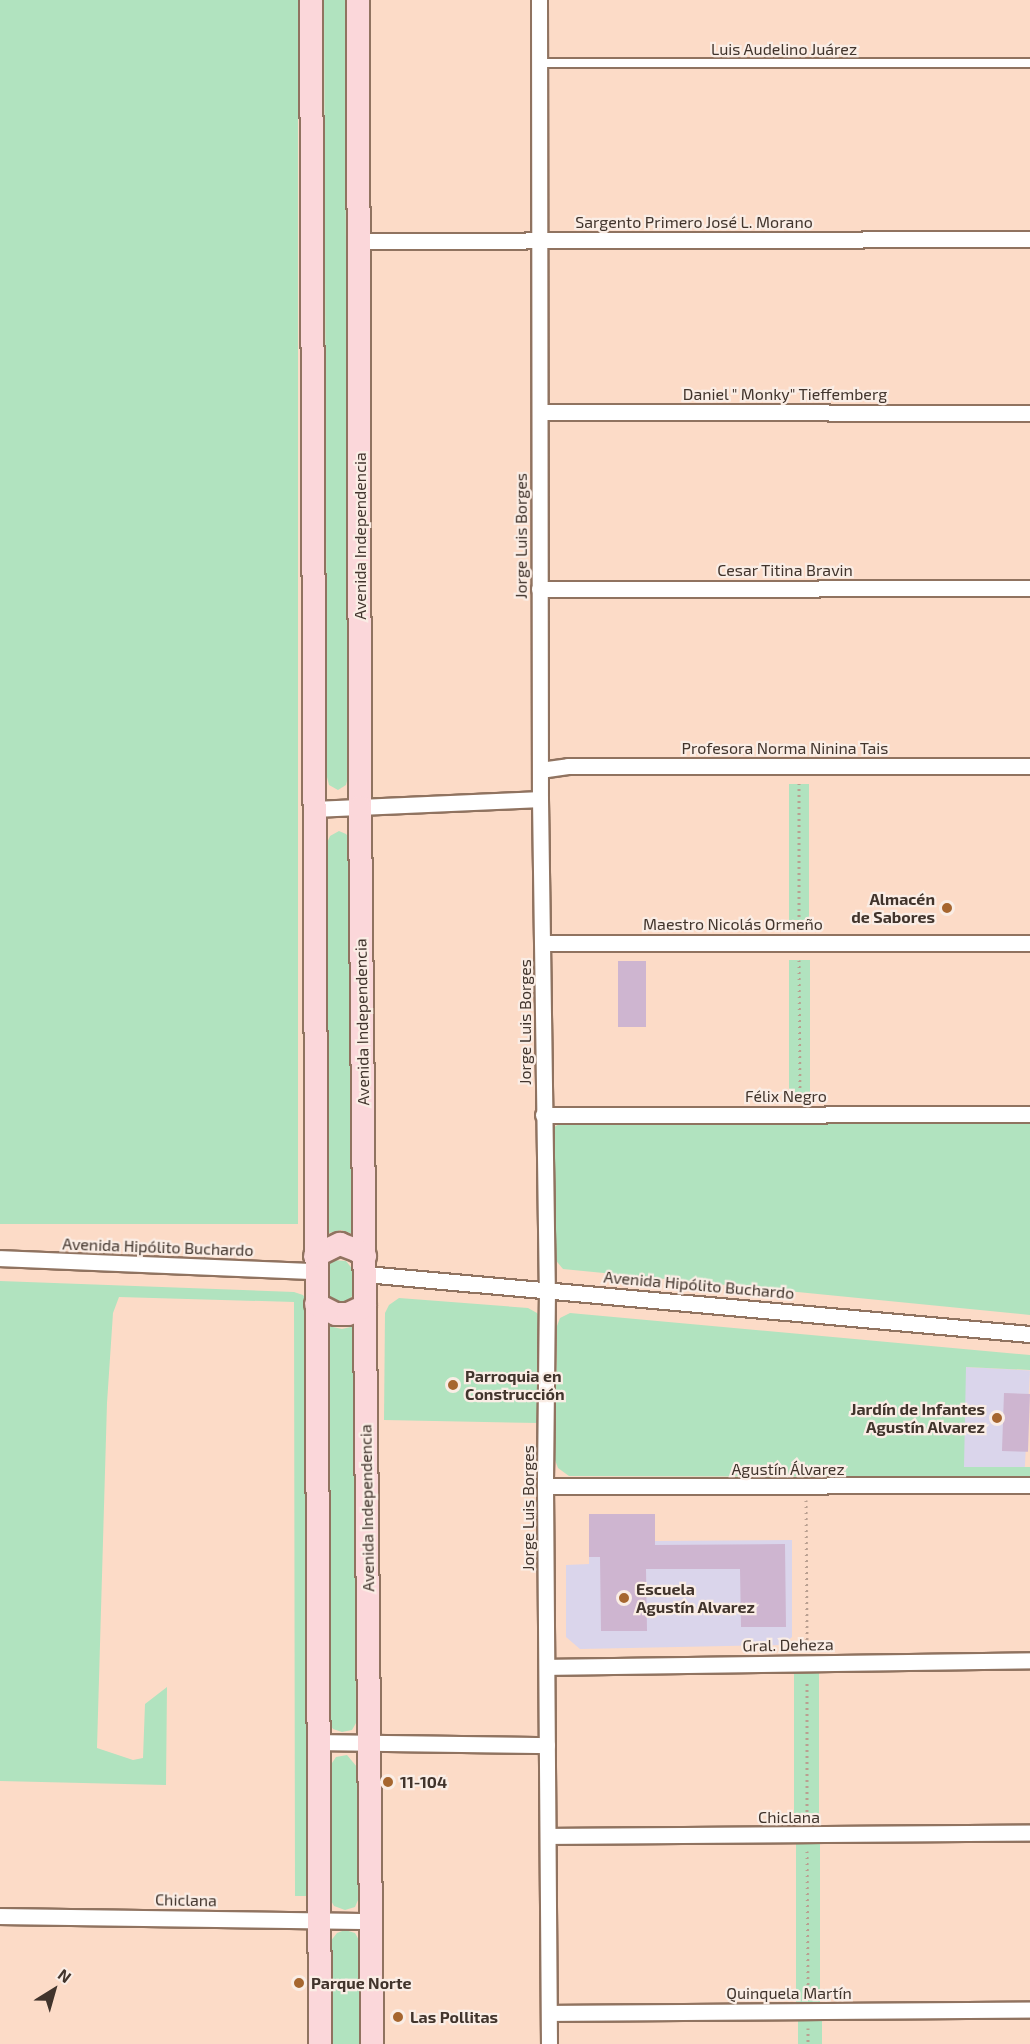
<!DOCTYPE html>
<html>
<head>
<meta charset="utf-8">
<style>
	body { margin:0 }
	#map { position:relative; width:1030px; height:2044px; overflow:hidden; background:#fcdbc7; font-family:"Exo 2",sans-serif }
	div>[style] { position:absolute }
	.education>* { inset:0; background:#dad5eb; transform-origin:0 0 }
	.green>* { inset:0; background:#b1e3bf; transform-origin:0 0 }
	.building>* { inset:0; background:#ceb5d0; transform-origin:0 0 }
	.path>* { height:3px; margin-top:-1.5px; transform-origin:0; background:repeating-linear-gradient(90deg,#b99f90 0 1.5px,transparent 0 6px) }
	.roads { filter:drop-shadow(2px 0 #907360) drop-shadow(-2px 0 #907360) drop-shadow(0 2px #907360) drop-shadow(0 -2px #907360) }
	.service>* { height:8px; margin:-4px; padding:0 4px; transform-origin:4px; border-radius:4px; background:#fff }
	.minor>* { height:15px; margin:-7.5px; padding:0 7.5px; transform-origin:7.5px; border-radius:7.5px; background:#fff }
	.secondary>* { height:22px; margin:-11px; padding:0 11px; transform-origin:11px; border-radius:11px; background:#fbd7da }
	.dots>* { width:16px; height:16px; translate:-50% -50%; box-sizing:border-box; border:3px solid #faede5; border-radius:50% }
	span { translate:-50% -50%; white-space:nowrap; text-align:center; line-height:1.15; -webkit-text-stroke:4.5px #faede5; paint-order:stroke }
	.street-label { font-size:16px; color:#41342c }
	.poi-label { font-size:16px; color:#41342c; font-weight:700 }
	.right { translate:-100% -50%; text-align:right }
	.left { translate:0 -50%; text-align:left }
	.north { position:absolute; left:24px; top:1960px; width:60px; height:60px; -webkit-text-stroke:4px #faede5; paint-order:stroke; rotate:37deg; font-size:16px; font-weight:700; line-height:24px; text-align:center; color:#41342c }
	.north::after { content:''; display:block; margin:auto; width:21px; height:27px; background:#41342c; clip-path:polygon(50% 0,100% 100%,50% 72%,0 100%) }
</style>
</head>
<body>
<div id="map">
	<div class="education">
		<div style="left:965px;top:1367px;width:65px;height:100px;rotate:3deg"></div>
		<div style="clip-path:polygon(589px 1514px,655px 1514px,655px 1541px,792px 1540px,792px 1637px,783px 1645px,580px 1649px,566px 1637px,566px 1565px,589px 1564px)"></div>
	</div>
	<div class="green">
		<div style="left:0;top:0;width:298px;height:1224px"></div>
		<div style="clip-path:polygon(324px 0,345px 0,348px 777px,346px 785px,338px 790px,329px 785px,327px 777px)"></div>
		<div style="left:789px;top:784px;width:20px;height:136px"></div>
		<div style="clip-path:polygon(339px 831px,346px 834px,350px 839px,353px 1234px,341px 1230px,329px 1233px,327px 843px,330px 836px)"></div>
		<div style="left:789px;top:960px;width:21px;height:136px"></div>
		<div style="clip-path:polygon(561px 1123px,1030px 1123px,1030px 1315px,563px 1269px,553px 1257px,551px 1129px)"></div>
		<div style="clip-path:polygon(333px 1260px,346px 1261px,354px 1271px,354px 1291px,351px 1298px,344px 1302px,336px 1302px,328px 1295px,327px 1266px)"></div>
		<div style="clip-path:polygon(0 1281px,294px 1292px,303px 1295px,306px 1300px,307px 1896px,295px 1896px,294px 1302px,119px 1297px,113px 1313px,107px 1403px,97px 1748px,133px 1760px,143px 1758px,145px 1704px,167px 1687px,166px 1785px,0 1781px)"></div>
		<div style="clip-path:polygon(399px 1298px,528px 1308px,537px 1313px,540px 1318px,539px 1423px,384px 1420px,385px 1313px,389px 1305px)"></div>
		<div style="clip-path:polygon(570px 1313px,1030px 1355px,1030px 1370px,966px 1367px,964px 1467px,1030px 1467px,1030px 1477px,569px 1476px,558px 1468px,555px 1460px,557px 1326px,560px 1318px)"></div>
		<div style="clip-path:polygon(328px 1326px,342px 1329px,355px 1326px,356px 1723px,352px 1730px,342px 1732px,333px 1729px,329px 1723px)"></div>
		<div style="left:794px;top:1670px;width:25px;height:157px"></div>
		<div style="clip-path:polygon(347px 1755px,357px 1767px,358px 1900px,355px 1907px,345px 1910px,334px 1906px,330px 1899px,330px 1766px,336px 1757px)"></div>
		<div style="left:796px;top:1843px;width:24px;height:162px"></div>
		<div style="clip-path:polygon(345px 1930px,355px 1933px,360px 1942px,360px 2044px,331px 2044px,330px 1942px,337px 1933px)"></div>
		<div style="left:798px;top:2020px;width:24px;height:24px"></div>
	</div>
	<div class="building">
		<div style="left:618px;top:961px;width:28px;height:66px"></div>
		<div style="left:1004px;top:1393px;width:26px;height:58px;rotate:2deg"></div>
		<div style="clip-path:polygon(589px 1514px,655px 1514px,655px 1545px,785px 1544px,786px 1627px,741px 1627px,740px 1569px,646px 1569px,647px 1631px,601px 1631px,600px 1557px,589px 1557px)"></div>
	</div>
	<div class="path">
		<div style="left:799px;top:783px;width:143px;rotate:90deg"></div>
		<div style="left:799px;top:960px;width:137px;rotate:89.6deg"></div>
		<div style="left:806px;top:1500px;width:146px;rotate:89.6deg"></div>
		<div style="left:807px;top:1817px;width:137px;rotate:-90deg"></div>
		<div style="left:807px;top:1851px;width:143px;rotate:89.6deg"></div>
		<div style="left:808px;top:2028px;width:16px;rotate:90deg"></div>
	</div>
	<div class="roads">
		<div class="service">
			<div style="left:539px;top:63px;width:491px"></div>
		</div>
		<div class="minor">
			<div style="left:539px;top:0;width:799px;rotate:89.93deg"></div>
			<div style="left:540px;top:799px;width:490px;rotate:89.2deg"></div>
			<div style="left:547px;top:1289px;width:197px;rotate:90.6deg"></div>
			<div style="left:545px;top:1486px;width:558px;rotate:89.59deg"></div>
			<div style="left:359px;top:241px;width:671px;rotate:-0.17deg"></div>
			<div style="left:540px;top:412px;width:490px;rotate:0.1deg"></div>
			<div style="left:539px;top:589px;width:491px;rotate:-0.1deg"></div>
			<div style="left:540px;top:770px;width:28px;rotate:-8deg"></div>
			<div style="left:568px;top:766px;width:462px"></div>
			<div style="left:315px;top:809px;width:225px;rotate:-2.5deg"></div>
			<div style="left:543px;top:943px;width:487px"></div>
			<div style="left:543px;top:1115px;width:487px;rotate:-0.1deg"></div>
			<div style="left:0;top:1258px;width:315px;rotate:2.4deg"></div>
			<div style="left:365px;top:1274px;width:668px;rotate:5.16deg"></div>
			<div style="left:545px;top:1486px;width:485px;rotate:-0.1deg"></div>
			<div style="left:547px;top:1667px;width:483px;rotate:-0.8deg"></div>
			<div style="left:319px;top:1742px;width:228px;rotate:0.8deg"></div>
			<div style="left:548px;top:1836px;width:482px;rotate:-0.4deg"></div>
			<div style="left:0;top:1916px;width:372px;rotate:0.8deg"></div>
			<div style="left:549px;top:2013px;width:481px;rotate:-0.4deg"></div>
		</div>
		<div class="secondary">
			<div style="left:311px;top:0;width:2044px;rotate:89.75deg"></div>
			<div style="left:358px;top:0;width:807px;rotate:89.86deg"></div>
			<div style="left:360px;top:807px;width:1237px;rotate:89.44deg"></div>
			<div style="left:315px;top:1256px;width:28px;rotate:-26deg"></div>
			<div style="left:340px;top:1244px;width:17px;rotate:21deg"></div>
			<div style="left:356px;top:1250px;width:11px;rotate:34deg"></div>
			<div style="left:316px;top:1304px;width:22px;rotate:27deg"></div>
			<div style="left:336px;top:1314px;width:12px"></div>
			<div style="left:348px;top:1314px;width:19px;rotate:-25deg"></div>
		</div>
	</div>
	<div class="dots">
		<div style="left:947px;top:908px;background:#a6662f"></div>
		<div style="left:453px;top:1385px;background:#a6662f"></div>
		<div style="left:997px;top:1418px;background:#a6662f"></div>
		<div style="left:624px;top:1598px;background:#a6662f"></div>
		<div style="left:388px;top:1782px;background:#a6662f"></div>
		<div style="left:299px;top:1983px;background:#a6662f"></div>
		<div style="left:398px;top:2017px;background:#a6662f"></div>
	</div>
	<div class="street-label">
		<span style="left:784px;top:49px">Luis Audelino Juárez</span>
		<span style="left:694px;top:222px">Sargento Primero José L. Morano</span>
		<span style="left:785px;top:394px">Daniel " Monky" Tieffemberg</span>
		<span style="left:360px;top:536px;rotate:-90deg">Avenida Independencia</span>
		<span style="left:521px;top:536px;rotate:-90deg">Jorge Luis Borges</span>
		<span style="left:785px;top:570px">Cesar Titina Bravin</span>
		<span style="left:785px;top:748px">Profesora Norma Ninina Tais</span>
		<span style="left:733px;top:924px">Maestro Nicolás Ormeño</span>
		<span style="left:362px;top:1022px;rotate:-91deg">Avenida Independencia</span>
		<span style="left:525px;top:1022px;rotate:-90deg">Jorge Luis Borges</span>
		<span style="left:786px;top:1096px">Félix Negro</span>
		<span style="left:158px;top:1247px;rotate:2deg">Avenida Hipólito Buchardo</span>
		<span style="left:699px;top:1285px;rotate:5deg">Avenida Hipólito Buchardo</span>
		<span style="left:788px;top:1469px">Agustín Álvarez</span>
		<span style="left:367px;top:1508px;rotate:-91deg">Avenida Independencia</span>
		<span style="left:528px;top:1508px;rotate:-90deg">Jorge Luis Borges</span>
		<span style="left:788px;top:1645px;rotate:-1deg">Gral. Deheza</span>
		<span style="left:789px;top:1817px">Chiclana</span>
		<span style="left:186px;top:1900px;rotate:1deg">Chiclana</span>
		<span style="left:789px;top:1993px">Quinquela Martín</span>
	</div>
	<div class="poi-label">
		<span class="right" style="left:935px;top:908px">Almacén<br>de Sabores</span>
		<span class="left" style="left:465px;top:1385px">Parroquia en<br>Construcción</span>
		<span class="right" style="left:985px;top:1418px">Jardín de Infantes<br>Agustín Alvarez</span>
		<span class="left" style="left:636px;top:1598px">Escuela<br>Agustín Alvarez</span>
		<span class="left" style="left:400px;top:1782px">11-104</span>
		<span class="left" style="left:311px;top:1983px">Parque Norte</span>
		<span class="left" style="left:410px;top:2017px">Las Pollitas</span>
	</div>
	<div class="north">N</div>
</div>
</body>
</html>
